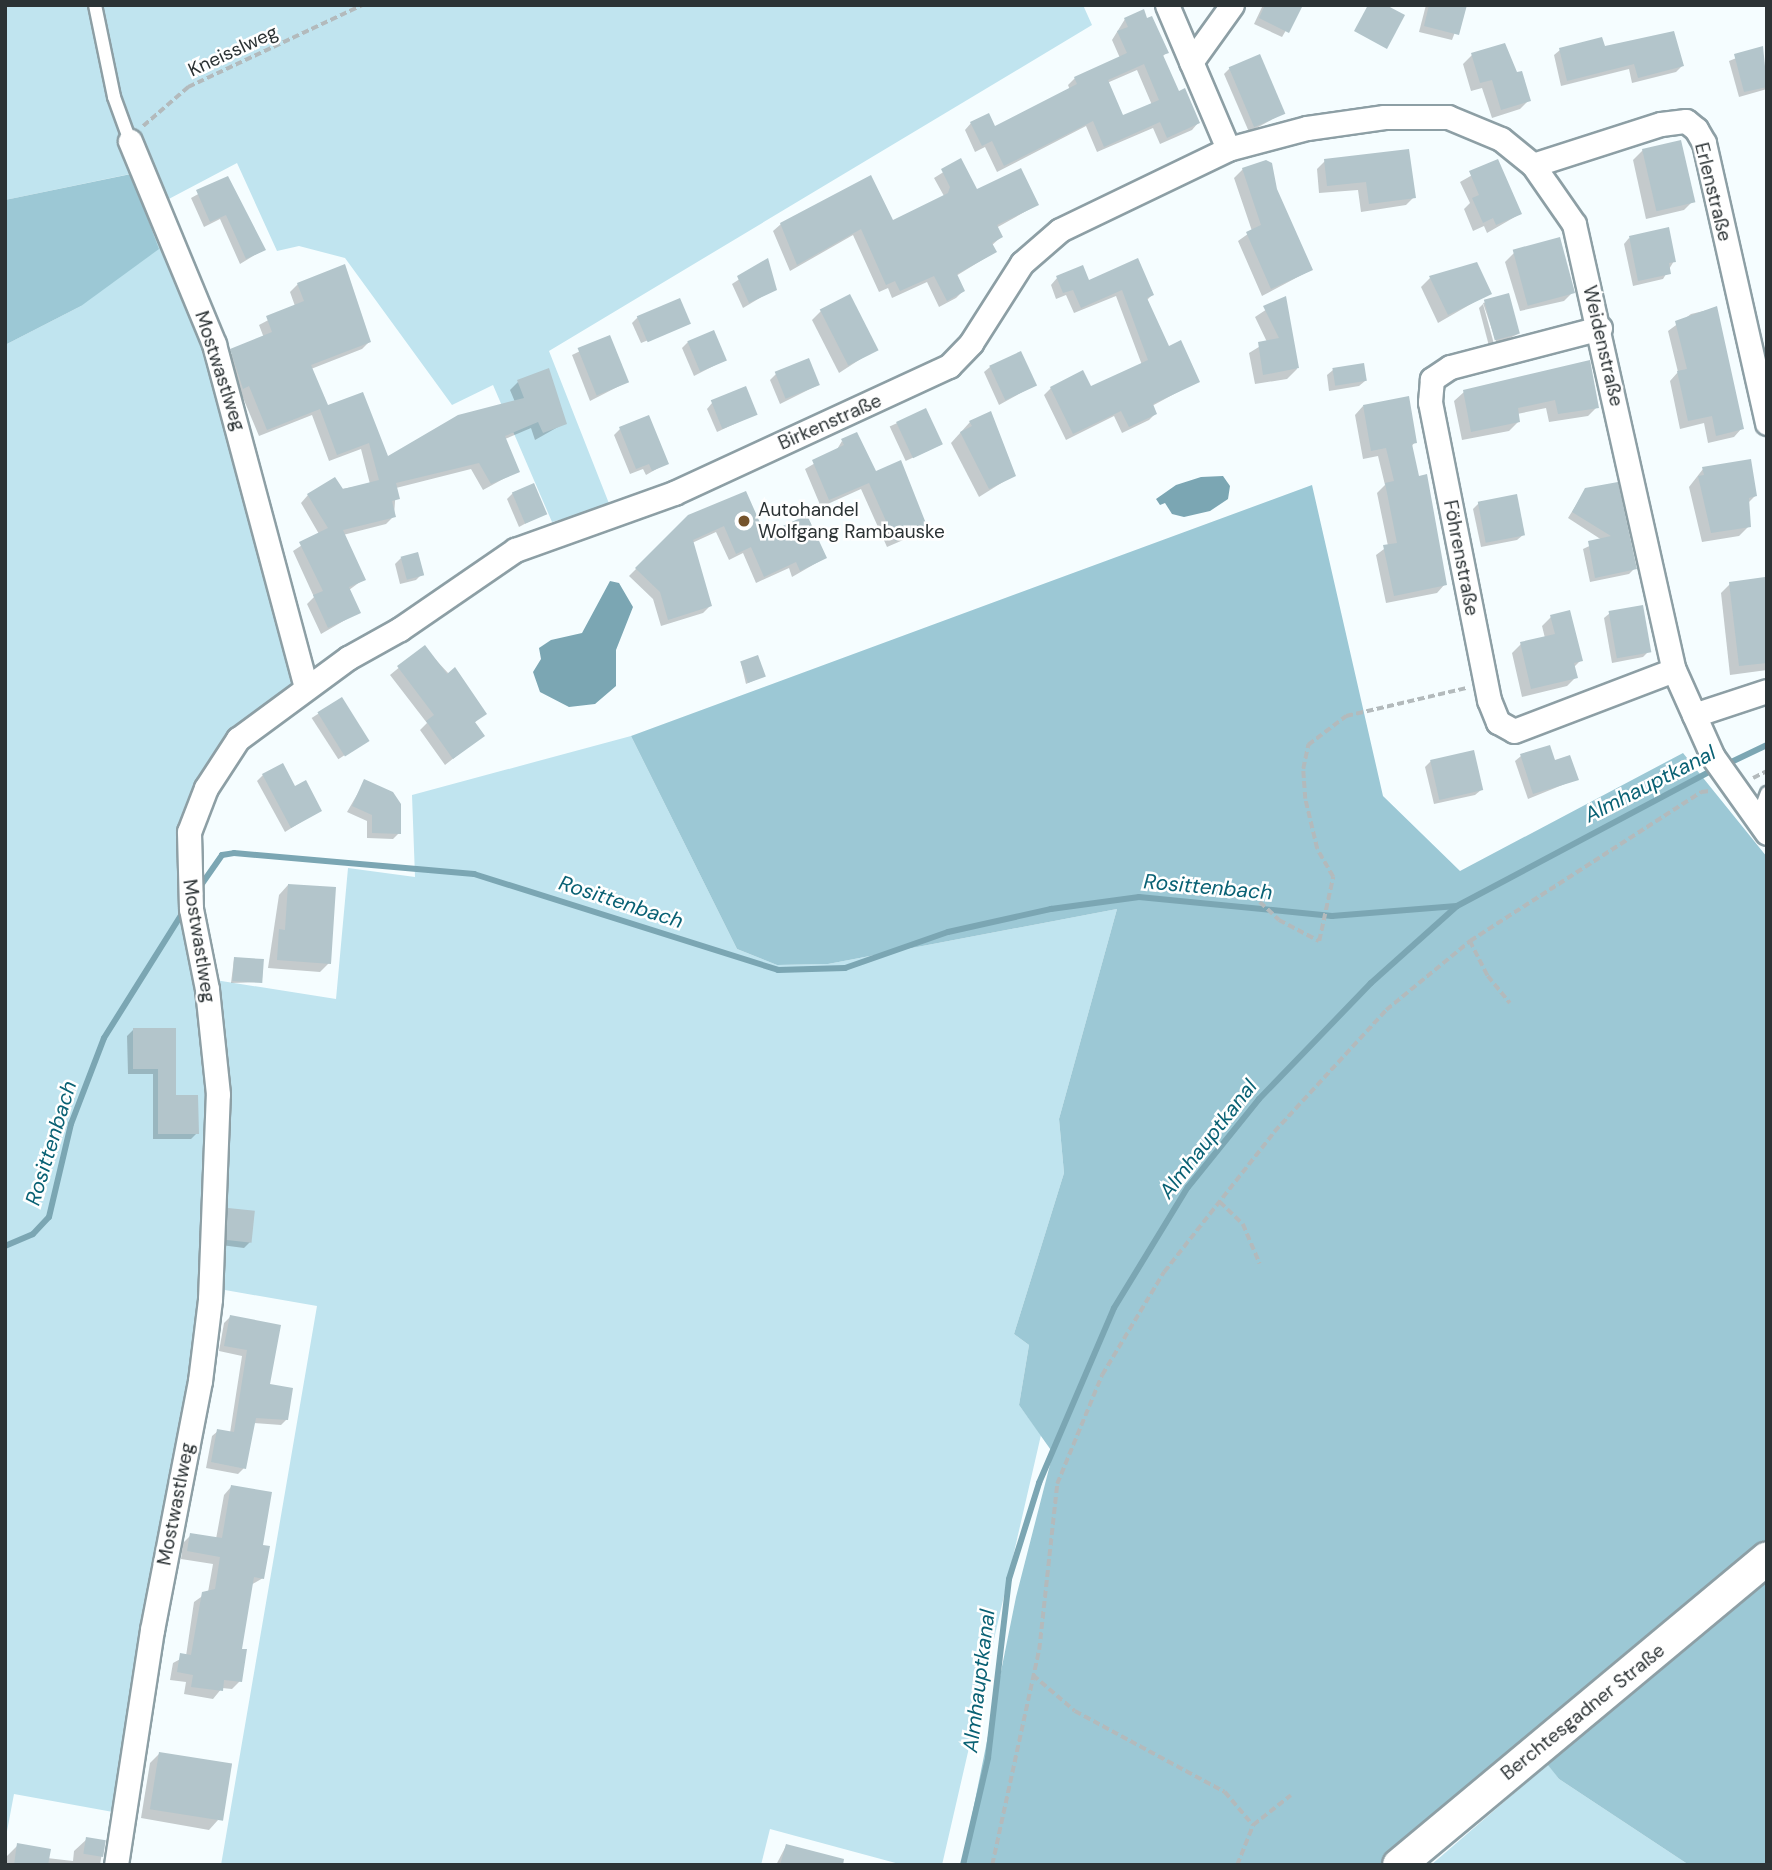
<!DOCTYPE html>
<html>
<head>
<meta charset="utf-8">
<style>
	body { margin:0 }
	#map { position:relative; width:1772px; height:1870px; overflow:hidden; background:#f5fdff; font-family:"DM Sans",sans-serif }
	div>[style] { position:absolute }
	.green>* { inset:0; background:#c0e4ef }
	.forest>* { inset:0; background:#9cc8d5 }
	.water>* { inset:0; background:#7ba6b3 }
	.shadow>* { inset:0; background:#0003; transform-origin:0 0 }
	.stream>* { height:6px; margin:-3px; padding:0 3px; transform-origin:3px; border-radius:3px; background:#7ba6b3 }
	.building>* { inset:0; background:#b3c5cb; transform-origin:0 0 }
	.path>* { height:3.5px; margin-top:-1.75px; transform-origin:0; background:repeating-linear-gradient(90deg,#b3babc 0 7px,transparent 0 10.5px) }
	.roads { filter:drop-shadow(2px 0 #8d9fa5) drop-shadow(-2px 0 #8d9fa5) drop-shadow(0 2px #8d9fa5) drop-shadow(0 -2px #8d9fa5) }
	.lane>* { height:12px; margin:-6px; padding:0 6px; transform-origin:6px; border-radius:6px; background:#fff }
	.street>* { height:23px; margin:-11.5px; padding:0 11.5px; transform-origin:11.5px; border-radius:11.5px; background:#fff }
	.secondary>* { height:32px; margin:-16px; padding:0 16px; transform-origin:16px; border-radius:16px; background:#fff }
	.dots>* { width:19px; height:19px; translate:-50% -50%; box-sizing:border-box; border:4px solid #fff; border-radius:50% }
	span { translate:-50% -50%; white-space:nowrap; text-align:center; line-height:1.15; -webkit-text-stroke:5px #fff; paint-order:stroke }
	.street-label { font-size:19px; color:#2c3335 }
	.poi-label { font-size:19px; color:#2c3335 }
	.left { translate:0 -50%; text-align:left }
	.water-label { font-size:21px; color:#096174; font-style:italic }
	.frame { position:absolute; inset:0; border:7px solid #2c3335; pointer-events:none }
</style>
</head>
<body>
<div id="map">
	<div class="green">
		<div style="clip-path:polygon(5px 5px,1083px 5px,1092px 25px,549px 351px,610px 506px,552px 522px,493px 385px,452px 405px,345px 258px,299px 246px,277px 251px,237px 163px,165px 201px,304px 659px,321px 692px,257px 735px,220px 784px,196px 843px,200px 899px,215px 980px,336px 999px,348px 868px,415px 877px,412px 795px,631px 736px,737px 949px,777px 965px,828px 964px,1117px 909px,1059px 1119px,1064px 1173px,1014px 1334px,1029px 1345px,1019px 1405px,1041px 1435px,942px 1865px,903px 1865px,770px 1829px,761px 1865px,221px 1865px,317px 1306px,225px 1290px,135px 1816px,14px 1794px,5px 1842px,5px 345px,81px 306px,130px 174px,5px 200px)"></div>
		<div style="clip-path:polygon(1548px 1764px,1559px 1779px,1689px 1865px,1431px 1865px)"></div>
	</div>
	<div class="forest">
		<div style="clip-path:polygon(131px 174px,159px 249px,81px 306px,5px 345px,5px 200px)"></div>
		<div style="clip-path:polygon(1312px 485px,1383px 796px,1460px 871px,1683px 753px,1767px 857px,1767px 1865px,1689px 1865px,1559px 1779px,1529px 1741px,1382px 1865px,962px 1865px,1016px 1597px,1053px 1453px,1019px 1405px,1029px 1345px,1014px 1334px,1064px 1173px,1059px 1119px,1117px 909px,828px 964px,777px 965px,737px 949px,631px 736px)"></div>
	</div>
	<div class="water">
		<div style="clip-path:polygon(1223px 476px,1230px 486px,1228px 499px,1210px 511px,1184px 517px,1172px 514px,1165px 503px,1160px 505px,1156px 499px,1176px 485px,1201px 477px)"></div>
		<div style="clip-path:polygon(610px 581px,619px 583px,633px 607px,616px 650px,616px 686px,595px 704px,569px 707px,540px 692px,533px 672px,541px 659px,539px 648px,551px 640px,582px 633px)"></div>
	</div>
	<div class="shadow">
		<div style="clip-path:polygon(1263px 5px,1301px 5px,1282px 37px,1254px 24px)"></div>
		<div style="clip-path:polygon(1426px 5px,1465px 5px,1452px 40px,1419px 32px)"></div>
		<div style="clip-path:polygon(evenodd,1125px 19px,1167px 52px,1162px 57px,1178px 93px,1198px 123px,1192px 130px,1160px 144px,1153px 128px,1097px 152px,1086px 126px,997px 172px,985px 147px,975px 152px,965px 130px,971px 123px,995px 128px,1070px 90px,1068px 85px,1075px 78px,1120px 58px,1112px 40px,1125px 19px,1137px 70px,1152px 105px,1122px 117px,1107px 83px,1137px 70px)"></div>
		<div style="clip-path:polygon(1761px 48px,1767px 89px,1739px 97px,1729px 61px)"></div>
		<div style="clip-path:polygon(1560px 50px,1682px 66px,1676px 72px,1632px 83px,1629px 69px,1561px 86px,1554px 55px)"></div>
		<div style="clip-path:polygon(1472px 55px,1529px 100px,1520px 109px,1492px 118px,1482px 88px,1471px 91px,1463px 64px)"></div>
		<div style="clip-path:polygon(1230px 68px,1284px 113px,1249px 132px,1224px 74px)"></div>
		<div style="clip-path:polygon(1643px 150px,1693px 201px,1684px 210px,1646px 219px,1633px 160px)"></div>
		<div style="clip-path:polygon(961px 161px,977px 191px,1037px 205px,996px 228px,1001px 237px,991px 246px,995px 252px,956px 276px,963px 291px,956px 298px,939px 307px,927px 282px,892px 298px,888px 288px,879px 292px,853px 235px,790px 271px,773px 231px,781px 224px,892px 222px,944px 196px,934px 178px)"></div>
		<div style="clip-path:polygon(1325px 161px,1414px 197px,1406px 205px,1361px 212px,1358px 190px,1319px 193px,1317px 169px)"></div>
		<div style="clip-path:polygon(1497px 161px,1520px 214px,1487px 233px,1484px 226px,1473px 231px,1464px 209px,1470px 203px,1460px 182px)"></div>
		<div style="clip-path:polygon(1243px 169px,1276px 189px,1311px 270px,1262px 296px,1238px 241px,1252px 231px,1234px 178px)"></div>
		<div style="clip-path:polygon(227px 178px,263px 250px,240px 264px,220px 219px,204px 227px,191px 198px)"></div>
		<div style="clip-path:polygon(1629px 238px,1674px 261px,1663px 279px,1633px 286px,1624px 244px)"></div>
		<div style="clip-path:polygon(1514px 253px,1573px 292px,1564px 301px,1520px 311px,1505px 262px)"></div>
		<div style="clip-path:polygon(767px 261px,775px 289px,743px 308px,732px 284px)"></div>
		<div style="clip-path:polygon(344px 267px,369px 342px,362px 349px,311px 369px,327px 407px,362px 394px,387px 458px,515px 402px,510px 390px,518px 382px,548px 370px,565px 423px,535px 440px,531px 428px,505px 439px,518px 471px,483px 490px,471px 469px,396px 488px,394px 516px,386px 524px,343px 535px,364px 579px,349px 590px,359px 612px,321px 634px,307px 604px,314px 597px,293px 551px,319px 534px,301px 503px,308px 495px,370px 484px,361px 449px,329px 461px,312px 415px,259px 436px,241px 393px,236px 395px,223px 358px,264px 338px,259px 325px,295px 306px,290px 292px,298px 284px)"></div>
		<div style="clip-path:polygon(1057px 278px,1152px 295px,1146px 301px,1168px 348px,1198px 381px,1152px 406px,1155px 414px,1149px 420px,1122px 433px,1114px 416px,1066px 440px,1044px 395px,1051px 388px,1090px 388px,1142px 365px,1116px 296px,1074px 313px,1066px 295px,1056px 299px,1051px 285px)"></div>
		<div style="clip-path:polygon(1430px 278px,1490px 293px,1438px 323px,1421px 287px)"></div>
		<div style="clip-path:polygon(1507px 296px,1518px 334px,1497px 344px,1483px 303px)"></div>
		<div style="clip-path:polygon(1284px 298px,1297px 369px,1287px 379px,1255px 384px,1249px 353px,1267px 342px,1255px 317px)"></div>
		<div style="clip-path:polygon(1483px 304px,1494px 344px,1489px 346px,1479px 308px)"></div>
		<div style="clip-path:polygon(1716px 308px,1742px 428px,1734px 437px,1708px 443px,1704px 423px,1680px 429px,1670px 381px,1678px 372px,1668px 331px,1691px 314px)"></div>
		<div style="clip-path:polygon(821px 311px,876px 349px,839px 373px,812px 320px)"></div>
		<div style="clip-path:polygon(638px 317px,689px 324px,641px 343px,632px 323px)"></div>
		<div style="clip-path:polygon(609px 337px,627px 382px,590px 401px,572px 355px)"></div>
		<div style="clip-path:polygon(688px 342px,725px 360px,694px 376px,682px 348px)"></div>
		<div style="clip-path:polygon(1589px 362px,1597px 407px,1588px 416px,1549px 422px,1546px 408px,1517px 414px,1519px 421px,1509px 431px,1462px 440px,1454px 401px,1464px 392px)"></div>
		<div style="clip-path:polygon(990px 367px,1035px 385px,999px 405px,984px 372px)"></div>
		<div style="clip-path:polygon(1333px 370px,1365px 381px,1359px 386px,1329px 391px,1327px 375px)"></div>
		<div style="clip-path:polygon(776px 374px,818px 385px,780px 404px,770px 380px)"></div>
		<div style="clip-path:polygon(712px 403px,756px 414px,717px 432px,707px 409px)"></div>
		<div style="clip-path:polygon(1363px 406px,1415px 442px,1411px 447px,1445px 584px,1437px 593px,1386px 603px,1376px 555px,1388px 546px,1377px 493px,1385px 485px,1378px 456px,1363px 459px,1355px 415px)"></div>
		<div style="left:925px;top:410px;width:38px;height:39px;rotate:65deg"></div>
		<div style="clip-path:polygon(990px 413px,1014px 475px,979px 497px,951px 443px,970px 422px)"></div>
		<div style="clip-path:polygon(620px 429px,667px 463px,646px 475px,643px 469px,630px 474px,614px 435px)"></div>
		<div style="clip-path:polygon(842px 441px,875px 474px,900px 463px,925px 526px,917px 534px,887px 547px,861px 489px,821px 507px,805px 469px,836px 451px)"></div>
		<div style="clip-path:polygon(1703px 469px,1755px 496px,1747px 504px,1749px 526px,1739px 536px,1702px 542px,1689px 487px)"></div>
		<div style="clip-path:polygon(1586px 489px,1635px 568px,1629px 574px,1590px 582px,1583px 549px,1602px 540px,1568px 518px)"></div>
		<div style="clip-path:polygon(513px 493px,545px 513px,519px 527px,507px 499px)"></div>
		<div style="clip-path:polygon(1479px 503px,1523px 535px,1517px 540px,1481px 547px,1473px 509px)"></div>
		<div style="clip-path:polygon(689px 516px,764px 536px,825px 558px,792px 577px,789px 568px,756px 583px,743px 553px,729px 560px,716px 532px,692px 543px,710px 606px,703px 613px,661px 626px,653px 599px,629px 576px)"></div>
		<div style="clip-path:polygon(401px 558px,422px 574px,416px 580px,400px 584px,395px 564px)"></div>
		<div style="clip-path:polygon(1764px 579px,1767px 670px,1730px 675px,1721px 593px,1730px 584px)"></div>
		<div style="clip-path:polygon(1610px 613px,1649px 651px,1643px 657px,1612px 663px,1604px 618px)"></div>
		<div style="clip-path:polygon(1551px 617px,1581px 660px,1574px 667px,1576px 677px,1567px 686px,1522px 697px,1512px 653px,1521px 644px,1545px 638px,1542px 626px)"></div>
		<div style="clip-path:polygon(424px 647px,485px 713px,474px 723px,483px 735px,445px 765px,420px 730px,427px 723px,390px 675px)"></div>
		<div style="clip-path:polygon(741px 663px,764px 676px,746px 684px)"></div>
		<div style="left:341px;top:699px;width:49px;height:35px;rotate:57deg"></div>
		<div style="clip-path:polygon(1521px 756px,1554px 762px,1577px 779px,1528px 799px,1515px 761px)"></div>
		<div style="clip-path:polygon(1431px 761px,1481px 790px,1475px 795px,1434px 804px,1425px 767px)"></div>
		<div style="clip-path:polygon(263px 775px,295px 788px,320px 810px,285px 832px,257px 781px)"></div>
		<div style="clip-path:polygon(365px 781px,399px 833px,393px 839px,367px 838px,367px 821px,347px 812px)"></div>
		<div style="clip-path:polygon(288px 885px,329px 963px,320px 972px,268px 968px,279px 895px)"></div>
		<div style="clip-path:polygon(234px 959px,262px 982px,231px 983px)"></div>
		<div style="clip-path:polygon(133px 1030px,174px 1030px,175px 1097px,197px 1133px,191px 1139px,153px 1139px,153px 1074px,128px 1074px,127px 1036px)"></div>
		<div style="clip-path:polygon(228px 1210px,250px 1242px,244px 1248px,221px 1245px,222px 1216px)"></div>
		<div style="clip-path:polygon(230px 1317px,287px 1419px,281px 1425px,253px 1423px,244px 1468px,238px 1474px,206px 1468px,212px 1436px,218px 1431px,230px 1433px,242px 1356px,219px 1351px,224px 1323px)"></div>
		<div style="clip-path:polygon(231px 1487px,261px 1547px,263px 1578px,251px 1585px,240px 1650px,240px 1681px,232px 1689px,222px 1688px,213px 1699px,184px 1694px,186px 1682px,170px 1680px,173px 1663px,186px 1656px,194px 1602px,208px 1592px,213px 1564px,181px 1559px,183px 1543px,191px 1535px,216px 1539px,224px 1495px)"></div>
		<div style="clip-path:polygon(159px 1754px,218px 1820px,209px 1830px,141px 1818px,150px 1763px)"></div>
		<div style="clip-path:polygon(87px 1839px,104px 1841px,100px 1865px,5px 1865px,5px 1858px,18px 1845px,47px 1858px,73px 1861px,74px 1851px)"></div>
		<div style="clip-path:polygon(786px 1846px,834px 1865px,776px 1865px)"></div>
	</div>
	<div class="stream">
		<div style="left:1725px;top:765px;width:47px;rotate:-25.5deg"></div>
		<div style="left:199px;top:888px;width:40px;rotate:-55.1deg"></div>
		<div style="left:222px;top:855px;width:12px;rotate:-9deg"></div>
		<div style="left:234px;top:853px;width:241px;rotate:5deg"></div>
		<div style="left:474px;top:874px;width:319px;rotate:17.5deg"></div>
		<div style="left:778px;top:970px;width:67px;rotate:-1.7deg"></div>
		<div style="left:845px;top:968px;width:109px;rotate:-19.3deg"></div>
		<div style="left:948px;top:932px;width:106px;rotate:-12.6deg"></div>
		<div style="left:1051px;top:909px;width:89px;rotate:-7.8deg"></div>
		<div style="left:1139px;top:897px;width:194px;rotate:5.6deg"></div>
		<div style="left:1332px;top:916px;width:125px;rotate:-4.6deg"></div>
		<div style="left:5px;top:1246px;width:30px;rotate:-23deg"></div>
		<div style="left:33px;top:1234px;width:23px;rotate:-47deg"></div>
		<div style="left:49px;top:1217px;width:96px;rotate:-76.7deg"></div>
		<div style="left:71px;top:1124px;width:92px;rotate:-69deg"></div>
		<div style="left:104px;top:1038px;width:152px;rotate:-57.9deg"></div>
		<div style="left:963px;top:1865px;width:110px;rotate:-76.8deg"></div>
		<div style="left:988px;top:1758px;width:180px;rotate:-83.3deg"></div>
		<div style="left:1009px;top:1579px;width:101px;rotate:-72.6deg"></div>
		<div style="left:1039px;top:1483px;width:190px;rotate:-66.8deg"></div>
		<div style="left:1114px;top:1308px;width:142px;rotate:-58.6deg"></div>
		<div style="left:1188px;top:1187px;width:113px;rotate:-51.1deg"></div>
		<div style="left:1259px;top:1099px;width:161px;rotate:-46deg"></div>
		<div style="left:1371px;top:983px;width:115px;rotate:-41.8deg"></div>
		<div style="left:1457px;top:906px;width:292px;rotate:-28deg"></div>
	</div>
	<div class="building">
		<div style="clip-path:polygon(1265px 5px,1303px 5px,1289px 33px,1259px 18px)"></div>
		<div style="clip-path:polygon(1368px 5px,1386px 5px,1405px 15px,1387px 49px,1354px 31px)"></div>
		<div style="clip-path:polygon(1429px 5px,1467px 5px,1459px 35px,1424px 26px)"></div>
		<div style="clip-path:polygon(evenodd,1144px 9px,1147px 18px,1152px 16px,1169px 53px,1163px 55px,1179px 91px,1185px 88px,1200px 123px,1167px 138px,1160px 122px,1104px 147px,1093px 121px,1004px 166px,992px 141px,982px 146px,970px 122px,989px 113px,995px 126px,1077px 84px,1074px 77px,1127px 53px,1117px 31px,1128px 27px,1124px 18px,1144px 9px,1144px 64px,1159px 100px,1123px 115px,1108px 80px,1144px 64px)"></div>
		<div style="clip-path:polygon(1674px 31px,1684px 66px,1638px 78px,1634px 64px,1567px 81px,1559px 48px,1602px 37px,1605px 46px)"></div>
		<div style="clip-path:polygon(1505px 43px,1517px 72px,1522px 71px,1531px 101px,1501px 110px,1492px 80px,1480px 83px,1471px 53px)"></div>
		<div style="clip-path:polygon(1763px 46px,1767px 87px,1744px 92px,1734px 54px)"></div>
		<div style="left:1260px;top:54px;width:65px;height:34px;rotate:67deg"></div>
		<div style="left:1681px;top:140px;width:64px;height:40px;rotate:77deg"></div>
		<div style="clip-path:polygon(1409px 149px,1416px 198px,1369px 204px,1366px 182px,1327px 186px,1324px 159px)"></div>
		<div style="clip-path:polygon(961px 158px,977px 189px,1021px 168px,1039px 205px,997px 225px,1003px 237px,992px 243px,997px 252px,957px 274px,965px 291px,947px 301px,934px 276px,900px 291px,895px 281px,886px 285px,861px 229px,797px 265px,780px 223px,871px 175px,893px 220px,948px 193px,950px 187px,941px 169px)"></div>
		<div style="clip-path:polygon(1498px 159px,1522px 214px,1496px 225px,1493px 218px,1483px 223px,1472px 198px,1479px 195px,1469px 171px)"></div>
		<div style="clip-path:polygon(1266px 160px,1272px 163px,1277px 189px,1313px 270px,1271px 289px,1246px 232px,1261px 225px,1242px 168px)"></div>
		<div style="clip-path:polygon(228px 176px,266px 250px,246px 259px,226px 215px,210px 222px,196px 190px)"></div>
		<div style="clip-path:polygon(1669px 227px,1676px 262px,1669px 263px,1671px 274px,1638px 281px,1629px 236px)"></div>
		<div style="left:1560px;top:237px;width:58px;height:49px;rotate:75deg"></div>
		<div style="clip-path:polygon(768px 258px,777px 290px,749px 303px,737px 276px)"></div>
		<div style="clip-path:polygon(1138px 258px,1154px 295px,1147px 298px,1169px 346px,1181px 340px,1200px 382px,1153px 404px,1157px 414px,1129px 427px,1121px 411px,1073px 434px,1050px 387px,1083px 370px,1091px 386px,1148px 360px,1122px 290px,1081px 308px,1073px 290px,1063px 293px,1056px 276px,1083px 265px,1089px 280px)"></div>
		<div style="clip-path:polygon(1477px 262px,1492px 294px,1448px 315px,1429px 276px)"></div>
		<div style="clip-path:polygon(345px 264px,371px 342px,311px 365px,328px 405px,363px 392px,388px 456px,458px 415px,524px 398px,517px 380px,549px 368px,567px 424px,543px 433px,538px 422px,505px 436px,520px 472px,491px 484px,479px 463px,396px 483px,400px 499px,392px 501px,396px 517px,343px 530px,366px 580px,349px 587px,361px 613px,328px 628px,313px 595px,323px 591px,299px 542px,328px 528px,307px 494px,335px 477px,343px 489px,379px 480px,369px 443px,337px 455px,320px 409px,267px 430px,249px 386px,243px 389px,230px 349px,272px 332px,266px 316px,304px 301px,297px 283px)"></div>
		<div style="left:1509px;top:293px;width:42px;height:26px;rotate:75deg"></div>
		<div style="left:850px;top:294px;width:63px;height:34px;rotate:63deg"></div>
		<div style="clip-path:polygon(1286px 296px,1299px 368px,1263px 375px,1258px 342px,1279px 338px,1263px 306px)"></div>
		<div style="left:680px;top:298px;width:28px;height:47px;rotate:67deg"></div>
		<div style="clip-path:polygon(1717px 306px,1744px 429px,1716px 436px,1712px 416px,1688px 421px,1677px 371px,1687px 369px,1675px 321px)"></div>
		<div style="left:714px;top:330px;width:33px;height:29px;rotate:67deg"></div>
		<div style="left:610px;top:335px;width:51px;height:35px;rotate:68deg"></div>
		<div style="left:1021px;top:351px;width:38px;height:35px;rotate:65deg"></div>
		<div style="left:809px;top:358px;width:29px;height:37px;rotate:68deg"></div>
		<div style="clip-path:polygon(1590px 360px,1599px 408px,1558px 414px,1555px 400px,1518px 408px,1520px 422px,1471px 432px,1463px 390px)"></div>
		<div style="left:1364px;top:363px;width:18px;height:32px;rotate:81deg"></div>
		<div style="left:746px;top:386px;width:31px;height:38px;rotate:68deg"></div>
		<div style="clip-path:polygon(1409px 396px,1417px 443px,1412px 444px,1419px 476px,1427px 474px,1447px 585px,1394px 596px,1383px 545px,1397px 543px,1385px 483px,1394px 481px,1386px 448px,1371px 451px,1363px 405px)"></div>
		<div style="left:926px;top:408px;width:40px;height:33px;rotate:65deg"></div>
		<div style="clip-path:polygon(991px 411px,1016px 476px,989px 489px,960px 432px,972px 426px,969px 421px)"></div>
		<div style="clip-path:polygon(649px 415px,669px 464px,652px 471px,649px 464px,636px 469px,619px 427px)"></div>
		<div style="clip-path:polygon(857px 432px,876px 471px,901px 460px,927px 526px,895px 541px,869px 483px,829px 500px,812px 460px,844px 445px,841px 439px)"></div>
		<div style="clip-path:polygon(1751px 459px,1757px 496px,1749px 498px,1751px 527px,1711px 533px,1698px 476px,1704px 475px,1702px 467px)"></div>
		<div style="clip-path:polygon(1618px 482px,1637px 569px,1595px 578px,1588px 541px,1611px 536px,1572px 512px,1585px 488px)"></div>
		<div style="left:534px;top:483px;width:34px;height:24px;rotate:67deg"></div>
		<div style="clip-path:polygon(746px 491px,765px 534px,807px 515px,827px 558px,800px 571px,796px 562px,764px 577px,751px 547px,736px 554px,724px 526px,693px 540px,712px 606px,668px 620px,660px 592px,635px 568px,688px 515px)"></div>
		<div style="left:1517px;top:494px;width:42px;height:40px;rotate:79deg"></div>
		<div style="left:418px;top:552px;width:24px;height:18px;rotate:75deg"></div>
		<div style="clip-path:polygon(1765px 577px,1767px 663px,1739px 666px,1729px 582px)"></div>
		<div style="left:1643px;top:605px;width:48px;height:35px;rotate:80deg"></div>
		<div style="clip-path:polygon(1570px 610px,1583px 661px,1574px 663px,1578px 678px,1531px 689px,1520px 642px,1555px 634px,1550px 615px)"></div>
		<div style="clip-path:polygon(425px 645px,447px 674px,455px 667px,487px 714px,475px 722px,485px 736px,453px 759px,426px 721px,434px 715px,397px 666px)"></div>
		<div style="left:758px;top:655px;width:23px;height:19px;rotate:70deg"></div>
		<div style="left:342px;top:697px;width:52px;height:29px;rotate:58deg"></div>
		<div style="clip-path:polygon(1550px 745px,1555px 760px,1570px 755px,1579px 780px,1533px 794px,1520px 754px)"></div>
		<div style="left:1474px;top:750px;width:41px;height:45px;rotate:77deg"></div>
		<div style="clip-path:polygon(283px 763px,295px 786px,306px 780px,322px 811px,291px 828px,262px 774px)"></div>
		<div style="clip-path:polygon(364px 779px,393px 792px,401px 804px,401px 834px,372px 833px,372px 815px,352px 806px)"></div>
		<div style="clip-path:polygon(288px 884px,336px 887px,331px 964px,277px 960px,279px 929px,285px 930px)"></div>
		<div style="left:234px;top:957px;width:30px;height:24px;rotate:4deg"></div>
		<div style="clip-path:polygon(133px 1028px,176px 1028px,176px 1095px,198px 1095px,199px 1134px,158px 1134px,158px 1069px,133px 1069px)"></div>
		<div style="left:228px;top:1208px;width:27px;height:32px;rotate:6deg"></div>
		<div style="clip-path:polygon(230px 1315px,281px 1325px,270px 1384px,293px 1388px,288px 1420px,256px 1418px,246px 1469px,211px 1462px,217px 1429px,234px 1432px,247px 1350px,224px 1346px)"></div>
		<div style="clip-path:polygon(231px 1485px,272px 1492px,263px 1545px,270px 1546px,264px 1579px,254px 1577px,242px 1649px,247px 1649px,242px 1682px,224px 1680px,223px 1691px,191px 1687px,193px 1675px,177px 1672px,180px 1653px,191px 1655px,202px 1592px,215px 1589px,220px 1557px,187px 1551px,190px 1533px,222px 1538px)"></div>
		<div style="left:159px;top:1752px;width:74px;height:58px;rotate:9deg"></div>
		<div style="left:86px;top:1837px;width:20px;height:17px;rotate:9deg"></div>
		<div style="clip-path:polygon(17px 1843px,51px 1849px,48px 1865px,14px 1865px)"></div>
		<div style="clip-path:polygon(786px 1844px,844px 1859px,843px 1865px,780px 1865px)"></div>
	</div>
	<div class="path">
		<div style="left:143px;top:126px;width:60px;rotate:-40.9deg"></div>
		<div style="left:188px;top:87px;width:192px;rotate:-25.2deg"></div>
		<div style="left:1753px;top:778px;width:16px;rotate:-27deg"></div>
		<div style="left:1260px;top:902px;width:26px;rotate:43deg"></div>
		<div style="left:1279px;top:920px;width:45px;rotate:27.7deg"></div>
		<div style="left:1319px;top:941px;width:66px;rotate:-77.7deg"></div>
		<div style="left:1333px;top:877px;width:32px;rotate:-120deg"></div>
		<div style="left:1317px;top:849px;width:51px;rotate:-103.5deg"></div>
		<div style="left:1305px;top:799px;width:30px;rotate:-94deg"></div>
		<div style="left:1303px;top:769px;width:25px;rotate:-78deg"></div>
		<div style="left:1308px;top:745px;width:48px;rotate:-37.3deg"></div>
		<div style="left:1346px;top:716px;width:123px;rotate:-13.1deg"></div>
		<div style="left:1470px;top:941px;width:39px;rotate:63deg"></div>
		<div style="left:1488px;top:976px;width:35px;rotate:51deg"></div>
		<div style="left:1220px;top:1202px;width:32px;rotate:44deg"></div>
		<div style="left:1243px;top:1224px;width:43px;rotate:67deg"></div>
		<div style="left:1033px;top:1675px;width:55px;rotate:40.6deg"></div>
		<div style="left:1075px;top:1711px;width:170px;rotate:28.4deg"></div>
		<div style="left:1225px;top:1792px;width:43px;rotate:49.7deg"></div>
		<div style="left:992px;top:1865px;width:220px;rotate:-77.7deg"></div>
		<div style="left:1039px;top:1650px;width:167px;rotate:-83.8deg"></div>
		<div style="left:1057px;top:1484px;width:118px;rotate:-67.6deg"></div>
		<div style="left:1102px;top:1375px;width:120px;rotate:-59deg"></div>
		<div style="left:1164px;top:1272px;width:178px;rotate:-51.8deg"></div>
		<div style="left:1274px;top:1132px;width:166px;rotate:-47.4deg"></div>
		<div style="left:1386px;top:1010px;width:109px;rotate:-39.4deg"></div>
		<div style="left:1470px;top:941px;width:275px;rotate:-32.8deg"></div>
		<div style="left:1701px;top:792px;width:9px;rotate:-6deg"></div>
		<div style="left:1237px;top:1865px;width:43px;rotate:-68.2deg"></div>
		<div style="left:1253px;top:1825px;width:48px;rotate:-38.3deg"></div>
	</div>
	<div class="roads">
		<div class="lane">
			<div style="left:95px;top:5px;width:94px;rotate:78.3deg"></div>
			<div style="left:114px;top:97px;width:47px;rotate:70deg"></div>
			<div style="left:1757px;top:819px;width:28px;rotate:-69deg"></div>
		</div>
		<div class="street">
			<div style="left:1167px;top:5px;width:156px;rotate:67deg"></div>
			<div style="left:1191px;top:62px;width:70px;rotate:-54.3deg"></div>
			<div style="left:130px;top:141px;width:220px;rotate:67.5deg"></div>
			<div style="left:214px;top:344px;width:355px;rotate:75deg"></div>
			<div style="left:1533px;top:165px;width:134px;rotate:-17.8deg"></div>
			<div style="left:1661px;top:124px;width:25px;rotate:-7deg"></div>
			<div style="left:1686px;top:121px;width:13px;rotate:39deg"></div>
			<div style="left:1696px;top:129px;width:16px;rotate:60deg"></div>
			<div style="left:1704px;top:143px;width:287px;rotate:77.3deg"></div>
			<div style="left:1600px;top:328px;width:155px;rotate:165.4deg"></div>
			<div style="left:1450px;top:367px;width:22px;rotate:146deg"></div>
			<div style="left:1432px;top:379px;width:23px;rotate:95deg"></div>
			<div style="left:1430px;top:402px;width:304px;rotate:78.8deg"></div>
			<div style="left:1489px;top:700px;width:24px;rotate:68deg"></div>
			<div style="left:1498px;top:722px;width:18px;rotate:29deg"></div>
			<div style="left:1514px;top:731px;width:171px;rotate:-20.9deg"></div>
			<div style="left:1694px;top:715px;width:77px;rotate:-18.2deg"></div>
			<div style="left:116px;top:1865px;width:238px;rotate:-81.3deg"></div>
			<div style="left:152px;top:1630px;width:254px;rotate:-79.1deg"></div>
			<div style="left:200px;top:1381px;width:83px;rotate:-83deg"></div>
			<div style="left:210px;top:1299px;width:205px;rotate:-87.8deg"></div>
			<div style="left:218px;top:1094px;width:106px;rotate:-96deg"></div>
			<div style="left:207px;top:989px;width:82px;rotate:-101.3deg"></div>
			<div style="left:191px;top:909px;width:77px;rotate:-91.5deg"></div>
			<div style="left:189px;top:832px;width:47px;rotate:-68.9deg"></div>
			<div style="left:206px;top:788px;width:59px;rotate:-56.9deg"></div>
			<div style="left:238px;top:739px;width:137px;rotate:-36.4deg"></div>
			<div style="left:348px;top:658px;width:60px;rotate:-29.1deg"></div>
			<div style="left:400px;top:629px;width:140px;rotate:-34.5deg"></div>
			<div style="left:515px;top:550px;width:169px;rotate:-19.7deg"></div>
			<div style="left:674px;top:493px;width:303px;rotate:-24.8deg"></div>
			<div style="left:949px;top:366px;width:32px;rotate:-46deg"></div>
			<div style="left:971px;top:343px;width:95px;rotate:-57.5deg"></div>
			<div style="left:1022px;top:263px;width:50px;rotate:-41deg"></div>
			<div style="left:1060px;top:230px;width:187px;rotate:-25.7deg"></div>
			<div style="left:1228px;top:149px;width:82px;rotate:-14.9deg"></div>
			<div style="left:1307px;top:128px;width:78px;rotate:-8.1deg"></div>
			<div style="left:1384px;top:117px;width:64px"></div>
			<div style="left:1448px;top:117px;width:57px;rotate:22.5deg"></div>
			<div style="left:1501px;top:139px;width:41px;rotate:39.1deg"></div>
			<div style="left:1533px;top:165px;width:72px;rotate:55.2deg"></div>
			<div style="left:1574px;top:224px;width:457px;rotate:77.4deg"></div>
			<div style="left:1674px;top:670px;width:95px;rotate:65.9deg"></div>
			<div style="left:1713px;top:757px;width:93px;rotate:54.6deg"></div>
		</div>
		<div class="secondary">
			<div style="left:1399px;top:1865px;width:479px;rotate:-39.8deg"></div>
		</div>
	</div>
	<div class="dots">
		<div style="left:744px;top:521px;background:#75532b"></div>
	</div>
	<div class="street-label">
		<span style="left:233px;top:51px;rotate:-25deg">Kneisslweg</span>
		<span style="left:1713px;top:192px;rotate:76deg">Erlenstraße</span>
		<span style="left:1603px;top:346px;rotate:77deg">Weidenstraße</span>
		<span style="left:220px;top:371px;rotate:72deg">Mostwastlweg</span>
		<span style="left:830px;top:422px;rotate:-24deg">Birkenstraße</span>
		<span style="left:1461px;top:558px;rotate:79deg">Föhrenstraße</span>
		<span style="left:199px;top:941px;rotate:81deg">Mostwastlweg</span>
		<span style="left:176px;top:1504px;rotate:-79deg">Mostwastlweg</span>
		<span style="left:1583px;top:1712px;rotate:-39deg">Berchtesgadner Straße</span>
	</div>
	<div class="poi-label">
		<span class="left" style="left:758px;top:521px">Autohandel<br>Wolfgang Rambauske</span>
	</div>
	<div class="water-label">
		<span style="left:1650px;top:784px;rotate:-27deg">Almhauptkanal</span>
		<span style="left:1208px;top:887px;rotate:5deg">Rosittenbach</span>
		<span style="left:621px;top:902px;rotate:18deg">Rosittenbach</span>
		<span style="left:1208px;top:1139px;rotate:-52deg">Almhauptkanal</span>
		<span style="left:51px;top:1143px;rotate:-73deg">Rosittenbach</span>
		<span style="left:979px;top:1681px;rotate:-83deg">Almhauptkanal</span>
	</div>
	<div class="frame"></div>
</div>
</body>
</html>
